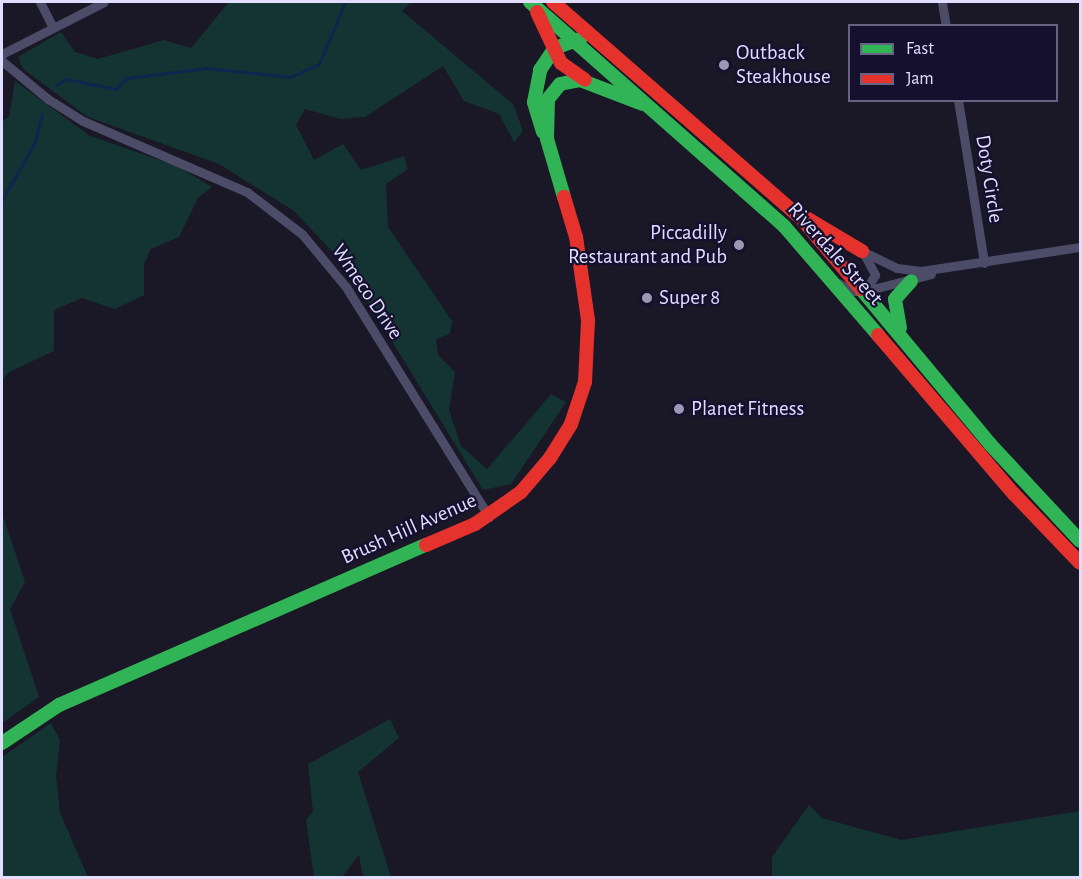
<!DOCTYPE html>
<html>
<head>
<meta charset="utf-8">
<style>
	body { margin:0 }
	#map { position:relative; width:1082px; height:879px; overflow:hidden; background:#1a1727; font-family:"Alegreya Sans",sans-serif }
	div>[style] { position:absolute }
	.green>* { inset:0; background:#143434 }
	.stream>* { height:3px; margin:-1.5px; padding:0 1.5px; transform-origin:1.5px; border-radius:1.5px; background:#0b264f }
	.street>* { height:9px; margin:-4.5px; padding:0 4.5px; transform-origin:4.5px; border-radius:4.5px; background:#4c4c68 }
	.fast>* { height:14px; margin:-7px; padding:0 7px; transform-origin:7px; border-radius:7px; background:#30b455 }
	.jam>* { height:14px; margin:-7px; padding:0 7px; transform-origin:7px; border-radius:7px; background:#e5322d }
	.dots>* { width:16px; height:16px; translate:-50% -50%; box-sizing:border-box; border:3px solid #15102e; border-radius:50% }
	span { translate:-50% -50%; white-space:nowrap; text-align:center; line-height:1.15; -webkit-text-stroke:4.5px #15102e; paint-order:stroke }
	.poi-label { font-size:21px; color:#e0ddff }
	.left { translate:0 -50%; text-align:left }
	.right { translate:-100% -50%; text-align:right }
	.street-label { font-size:21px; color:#e0ddff }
	.frame { position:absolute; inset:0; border:3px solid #e0ddff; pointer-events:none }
	.legend { position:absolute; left:848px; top:24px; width:210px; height:78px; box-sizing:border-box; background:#15102e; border:2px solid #666282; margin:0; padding:8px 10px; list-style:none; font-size:18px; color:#e0ddff }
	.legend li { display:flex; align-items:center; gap:12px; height:30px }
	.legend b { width:30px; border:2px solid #666282 }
</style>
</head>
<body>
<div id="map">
	<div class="green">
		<div style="clip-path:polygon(229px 2px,411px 2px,402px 11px,513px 104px,523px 131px,514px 142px,499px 114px,464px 101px,443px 66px,365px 117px,341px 119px,305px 109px,296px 125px,314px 160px,343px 144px,361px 170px,404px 156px,408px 169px,386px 184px,388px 227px,452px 321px,450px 334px,436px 339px,438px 355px,455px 372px,449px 410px,461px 446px,487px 469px,551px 394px,566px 402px,511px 484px,483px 490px,346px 266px,294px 211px,219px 164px,88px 117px,23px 69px,18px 57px,61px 32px,75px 52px,98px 59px,164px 40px,191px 48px)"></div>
		<div style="clip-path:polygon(15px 81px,90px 136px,177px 166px,212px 187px,198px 198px,179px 237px,151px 249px,144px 264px,144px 295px,115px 309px,82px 298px,54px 310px,54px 351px,9px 372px,2px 381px,2px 121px,9px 117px)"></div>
		<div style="clip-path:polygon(2px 492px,3px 516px,25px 582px,10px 609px,39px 697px,2px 723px)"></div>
		<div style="clip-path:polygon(390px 719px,399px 738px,358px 772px,391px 877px,363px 877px,359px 855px,342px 877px,314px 877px,306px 820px,313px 811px,308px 764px)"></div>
		<div style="clip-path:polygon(51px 723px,60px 740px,56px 776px,60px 813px,88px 877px,2px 877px,2px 757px)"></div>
		<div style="clip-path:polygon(809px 805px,822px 818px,901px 840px,1080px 811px,1080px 877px,772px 877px,772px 857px)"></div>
	</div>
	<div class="stream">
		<div style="left:56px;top:85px;width:12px;rotate:-31deg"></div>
		<div style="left:66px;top:79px;width:51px;rotate:11.3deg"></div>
		<div style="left:116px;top:89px;width:16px;rotate:-45deg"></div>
		<div style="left:127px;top:78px;width:81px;rotate:-7.1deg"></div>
		<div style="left:207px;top:68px;width:84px;rotate:6.1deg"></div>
		<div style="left:291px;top:77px;width:31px;rotate:-25deg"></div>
		<div style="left:319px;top:64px;width:67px;rotate:-67.2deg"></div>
		<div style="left:2px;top:200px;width:67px;rotate:-60.4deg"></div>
		<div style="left:35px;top:142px;width:29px;rotate:-76deg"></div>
	</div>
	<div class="street">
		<div style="left:40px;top:2px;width:28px;rotate:63deg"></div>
		<div style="left:942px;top:2px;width:24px;rotate:81deg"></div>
		<div style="left:2px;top:54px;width:114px;rotate:-27deg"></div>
		<div style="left:2px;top:61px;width:60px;rotate:39.6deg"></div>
		<div style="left:48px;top:99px;width:41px;rotate:32.2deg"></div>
		<div style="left:83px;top:121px;width:179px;rotate:23.4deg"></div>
		<div style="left:247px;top:192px;width:69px;rotate:37.4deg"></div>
		<div style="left:302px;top:234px;width:69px;rotate:50.3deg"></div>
		<div style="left:346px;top:287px;width:271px;rotate:58.1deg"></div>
		<div style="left:958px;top:100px;width:165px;rotate:80.9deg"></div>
		<div style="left:862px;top:251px;width:39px;rotate:26deg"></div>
		<div style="left:897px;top:268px;width:24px;rotate:7deg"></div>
		<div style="left:921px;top:271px;width:161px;rotate:-8.6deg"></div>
		<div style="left:863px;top:252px;width:26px;rotate:62deg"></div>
		<div style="left:875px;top:275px;width:19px;rotate:122deg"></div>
		<div style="left:838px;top:283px;width:16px;rotate:30deg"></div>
		<div style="left:852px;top:291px;width:13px"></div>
		<div style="left:865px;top:291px;width:68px;rotate:-14.4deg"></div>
	</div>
	<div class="fast">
		<div style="left:530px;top:2px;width:339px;rotate:41.4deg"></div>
		<div style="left:784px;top:226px;width:144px;rotate:49.2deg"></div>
		<div style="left:543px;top:132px;width:31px;rotate:-107deg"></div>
		<div style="left:534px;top:102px;width:33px;rotate:-79deg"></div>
		<div style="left:540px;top:70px;width:27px;rotate:-56deg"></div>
		<div style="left:555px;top:48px;width:27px;rotate:-20deg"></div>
		<div style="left:564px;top:197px;width:60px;rotate:-106.3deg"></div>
		<div style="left:547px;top:139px;width:40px;rotate:-88.6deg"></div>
		<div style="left:548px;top:99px;width:19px;rotate:-51deg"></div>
		<div style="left:560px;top:84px;width:20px;rotate:-11deg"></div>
		<div style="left:580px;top:80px;width:67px;rotate:20.9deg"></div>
		<div style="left:861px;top:289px;width:202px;rotate:50.2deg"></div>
		<div style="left:990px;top:444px;width:132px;rotate:47.1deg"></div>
		<div style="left:900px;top:328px;width:29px;rotate:-100deg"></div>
		<div style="left:895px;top:299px;width:24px;rotate:-48deg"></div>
		<div style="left:2px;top:743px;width:69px;rotate:-33.7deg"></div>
		<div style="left:59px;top:705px;width:400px;rotate:-23.6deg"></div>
	</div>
	<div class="jam">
		<div style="left:553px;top:2px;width:329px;rotate:41.1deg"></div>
		<div style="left:801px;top:218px;width:93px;rotate:49.8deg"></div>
		<div style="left:537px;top:12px;width:56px;rotate:64.8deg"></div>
		<div style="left:561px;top:63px;width:29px;rotate:35deg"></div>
		<div style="left:808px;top:219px;width:63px;rotate:30.7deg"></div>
		<div style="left:878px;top:335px;width:209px;rotate:49.5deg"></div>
		<div style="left:1014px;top:494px;width:95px;rotate:46.3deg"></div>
		<div style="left:426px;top:545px;width:53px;rotate:-23.2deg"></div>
		<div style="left:475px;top:524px;width:56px;rotate:-34.8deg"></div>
		<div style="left:521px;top:492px;width:45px;rotate:-49.5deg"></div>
		<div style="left:550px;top:458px;width:40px;rotate:-58deg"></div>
		<div style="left:571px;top:424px;width:44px;rotate:-71.6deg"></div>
		<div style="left:585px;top:382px;width:62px;rotate:-87.2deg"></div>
		<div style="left:588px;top:320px;width:84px;rotate:-98.2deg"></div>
		<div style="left:576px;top:237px;width:42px;rotate:-106.7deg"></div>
	</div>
	<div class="dots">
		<div style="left:724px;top:65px;background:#9b98b3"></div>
		<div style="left:739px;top:245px;background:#9b98b3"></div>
		<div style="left:647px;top:298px;background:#9b98b3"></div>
		<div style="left:679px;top:409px;background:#9b98b3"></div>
	</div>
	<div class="poi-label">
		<span class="left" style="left:736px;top:65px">Outback<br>Steakhouse</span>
		<span class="right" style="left:727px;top:245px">Piccadilly<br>Restaurant and Pub</span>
		<span class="left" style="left:659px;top:298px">Super 8</span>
		<span class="left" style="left:691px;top:409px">Planet Fitness</span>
	</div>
	<div class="street-label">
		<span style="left:989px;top:179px;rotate:81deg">Doty Circle</span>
		<span style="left:835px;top:254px;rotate:48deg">Riverdale Street</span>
		<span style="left:367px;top:292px;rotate:56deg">Wmeco Drive</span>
		<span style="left:409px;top:529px;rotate:-24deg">Brush Hill Avenue</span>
	</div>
	<div class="frame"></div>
	<ul class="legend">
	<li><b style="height:8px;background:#30b455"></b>Fast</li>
	<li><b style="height:8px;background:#e5322d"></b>Jam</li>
	</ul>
</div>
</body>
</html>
